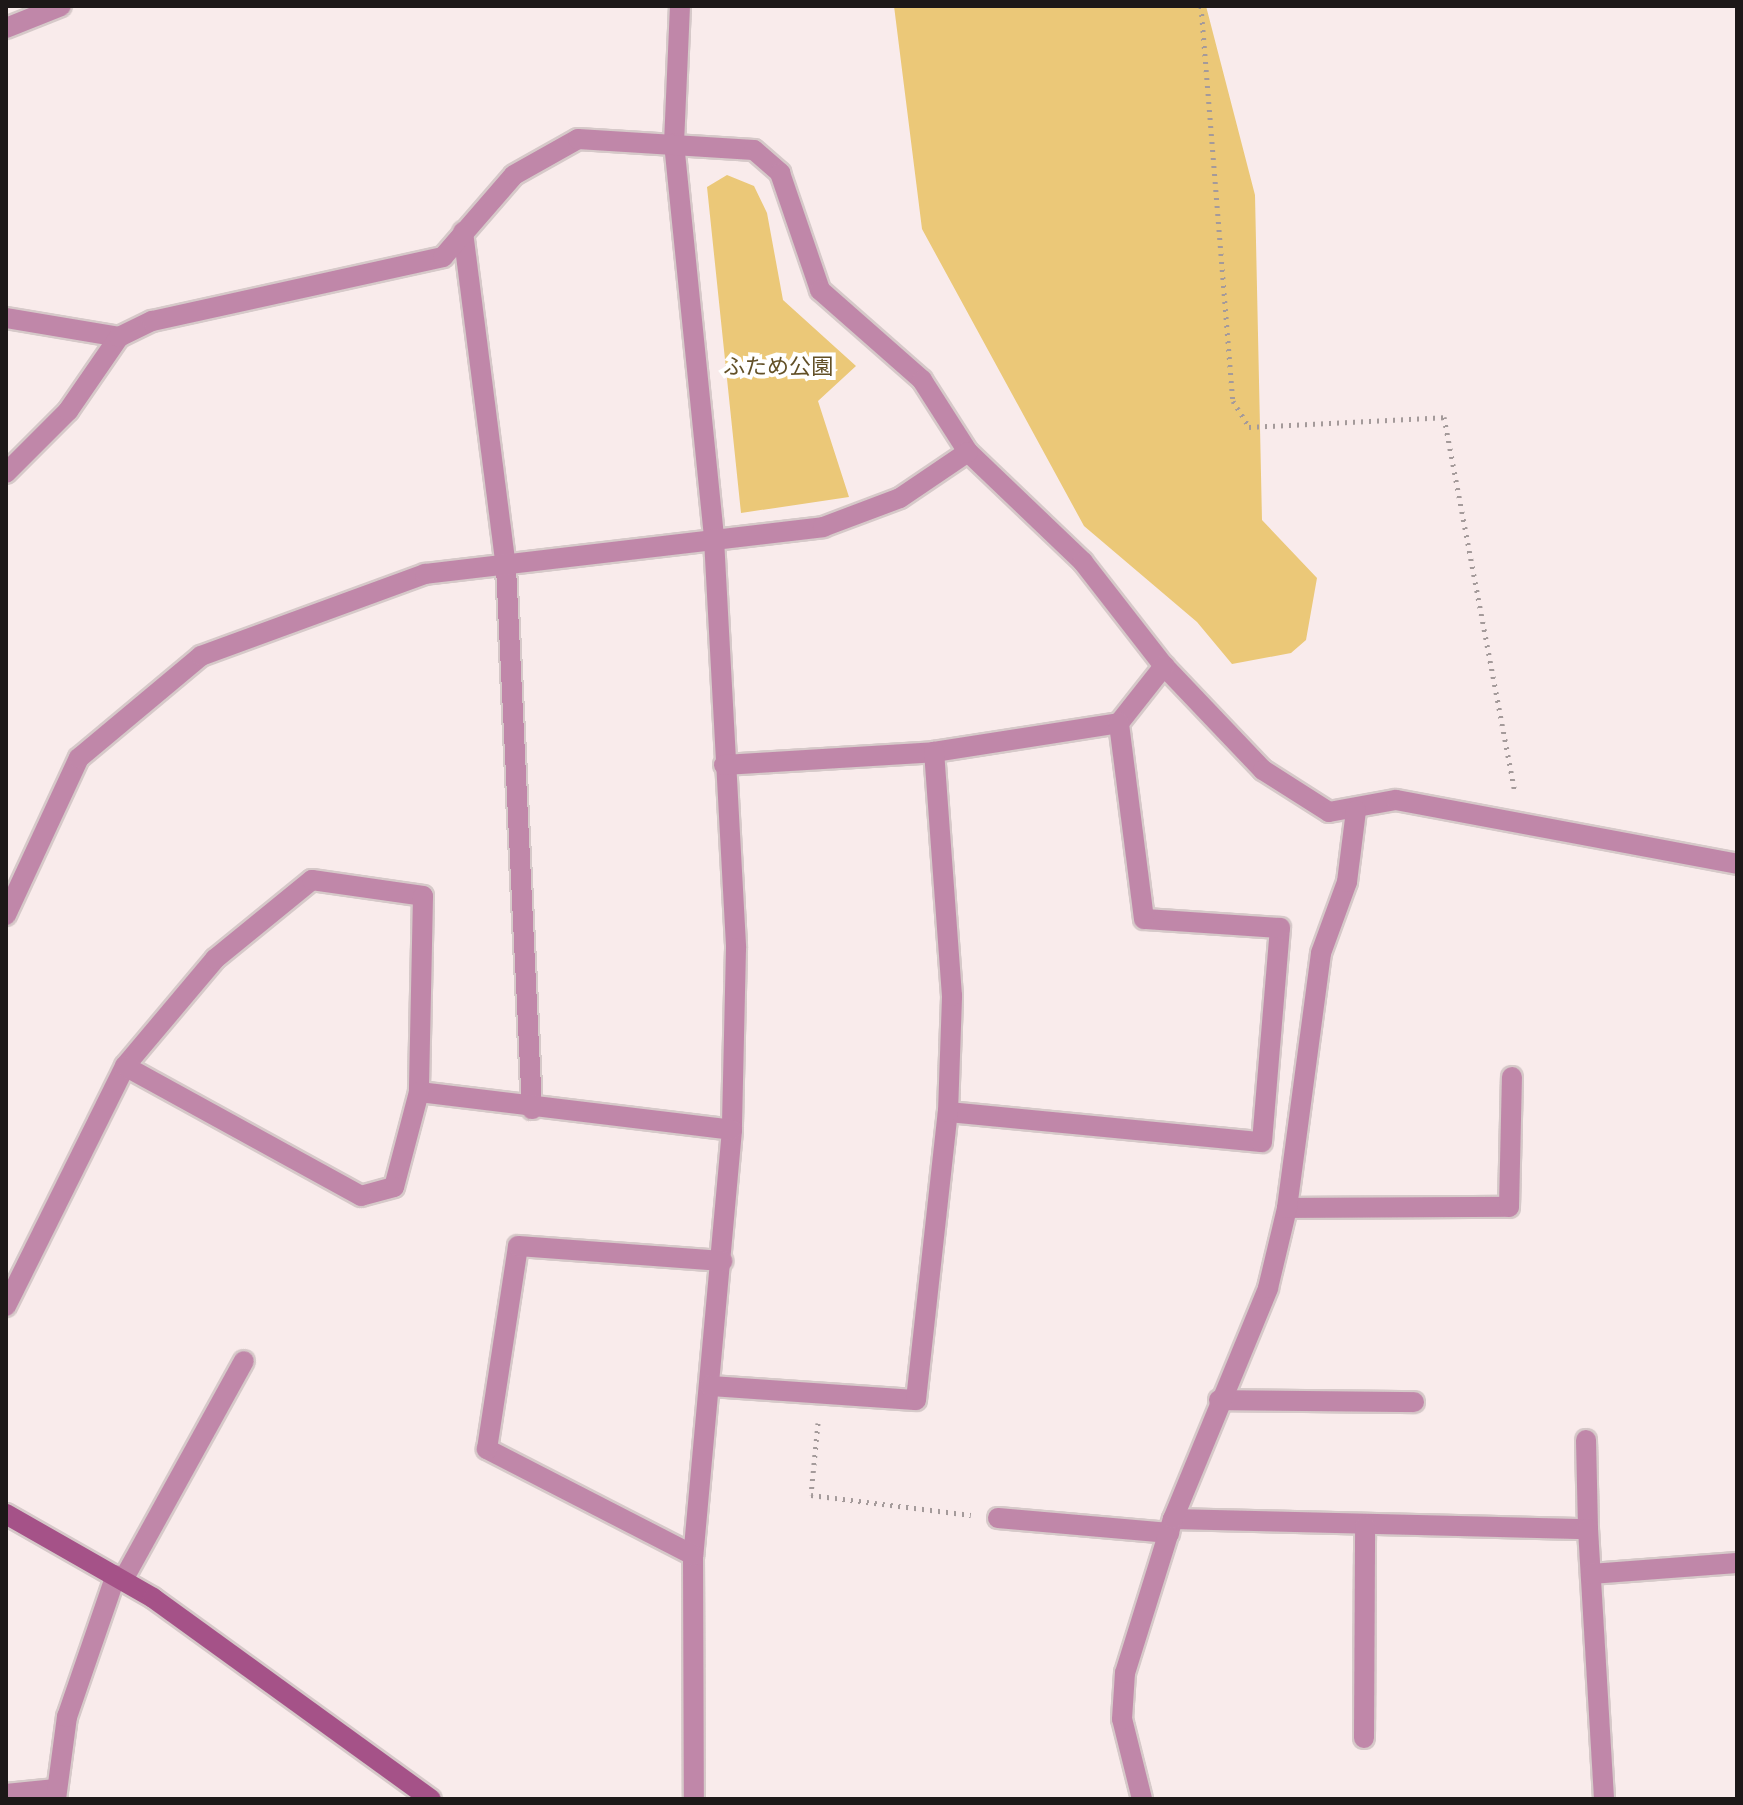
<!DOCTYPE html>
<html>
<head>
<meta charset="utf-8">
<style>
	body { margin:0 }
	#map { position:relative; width:1743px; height:1805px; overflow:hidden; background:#f9ebeb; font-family:Poppins,"Noto Sans JP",sans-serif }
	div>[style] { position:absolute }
	.green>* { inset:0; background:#ebc878 }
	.path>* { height:5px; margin-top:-2.5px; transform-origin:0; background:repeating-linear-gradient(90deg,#a49a9a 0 2px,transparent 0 8px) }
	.roads { filter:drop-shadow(2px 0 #d6c9c9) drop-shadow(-2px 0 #d6c9c9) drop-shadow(0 2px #d6c9c9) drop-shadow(0 -2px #d6c9c9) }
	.street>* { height:20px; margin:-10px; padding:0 10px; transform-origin:10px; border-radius:10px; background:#c087a9 }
	.secondary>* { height:20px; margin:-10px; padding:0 10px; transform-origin:10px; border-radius:10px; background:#a55288 }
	span { translate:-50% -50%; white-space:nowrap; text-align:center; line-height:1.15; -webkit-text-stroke:8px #fff; paint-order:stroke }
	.park-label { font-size:22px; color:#625027 }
	.frame { position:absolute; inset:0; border:8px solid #1d1818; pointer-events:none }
</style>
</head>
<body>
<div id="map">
	<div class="green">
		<div style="clip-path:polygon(894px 6px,1206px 6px,1255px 195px,1262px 520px,1317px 578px,1306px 640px,1291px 653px,1232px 664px,1197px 622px,1084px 526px,922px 229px)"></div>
		<div style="clip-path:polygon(727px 175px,754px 186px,767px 213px,783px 300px,856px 366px,818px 401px,849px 497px,741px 513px,707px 187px)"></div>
	</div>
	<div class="path">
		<div style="left:1201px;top:6px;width:396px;rotate:85.4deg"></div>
		<div style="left:1233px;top:401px;width:31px;rotate:58deg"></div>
		<div style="left:1249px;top:427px;width:195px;rotate:-2.9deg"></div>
		<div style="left:1444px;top:417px;width:382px;rotate:79.3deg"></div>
		<div style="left:818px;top:1423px;width:72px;rotate:95.6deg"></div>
		<div style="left:811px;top:1495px;width:161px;rotate:7.1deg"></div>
	</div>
	<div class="roads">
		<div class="street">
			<div style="left:680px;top:6px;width:137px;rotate:92.5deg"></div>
			<div style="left:674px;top:143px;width:398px;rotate:84.2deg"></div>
			<div style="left:714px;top:539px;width:410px;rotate:86.9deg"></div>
			<div style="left:736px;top:948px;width:182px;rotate:91.3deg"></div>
			<div style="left:732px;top:1130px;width:427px;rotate:95.2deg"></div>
			<div style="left:693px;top:1555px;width:244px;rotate:89.8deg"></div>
			<div style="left:6px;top:28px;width:59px;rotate:-21.8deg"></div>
			<div style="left:463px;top:232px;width:338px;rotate:82.7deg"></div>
			<div style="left:506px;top:567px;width:543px;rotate:87.25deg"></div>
			<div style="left:6px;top:318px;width:115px;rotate:9.5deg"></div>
			<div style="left:6px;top:473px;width:88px;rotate:-45deg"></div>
			<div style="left:68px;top:411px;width:90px;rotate:-55.4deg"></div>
			<div style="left:119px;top:337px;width:37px;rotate:-26deg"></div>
			<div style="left:152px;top:321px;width:298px;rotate:-12.4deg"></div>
			<div style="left:443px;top:257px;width:108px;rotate:-49.1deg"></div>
			<div style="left:514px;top:175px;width:73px;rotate:-29.4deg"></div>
			<div style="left:578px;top:139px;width:176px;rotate:3.6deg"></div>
			<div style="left:754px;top:150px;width:35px;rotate:41deg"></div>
			<div style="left:780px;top:173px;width:124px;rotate:71.1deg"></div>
			<div style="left:820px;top:290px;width:136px;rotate:41.4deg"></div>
			<div style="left:922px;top:380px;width:85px;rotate:57.4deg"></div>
			<div style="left:968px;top:452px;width:159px;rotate:43.7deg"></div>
			<div style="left:1083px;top:562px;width:132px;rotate:52.1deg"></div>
			<div style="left:1164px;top:666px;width:144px;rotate:46.4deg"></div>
			<div style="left:1263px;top:770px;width:78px;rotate:32.5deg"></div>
			<div style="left:1329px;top:812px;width:68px;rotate:-10.2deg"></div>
			<div style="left:1396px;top:800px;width:347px;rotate:10.6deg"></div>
			<div style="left:724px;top:765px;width:210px;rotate:-3.5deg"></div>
			<div style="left:934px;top:752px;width:187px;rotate:-8.9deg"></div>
			<div style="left:1119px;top:723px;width:73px;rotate:-51.7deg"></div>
			<div style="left:6px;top:915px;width:173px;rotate:-65.1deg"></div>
			<div style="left:79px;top:758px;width:159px;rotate:-39.9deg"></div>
			<div style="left:201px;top:656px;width:239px;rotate:-20.1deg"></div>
			<div style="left:425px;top:574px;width:401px;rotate:-6.7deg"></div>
			<div style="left:823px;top:527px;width:82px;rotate:-20.6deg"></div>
			<div style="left:900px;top:498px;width:82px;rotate:-34.1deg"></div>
			<div style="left:419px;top:1092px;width:315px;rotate:6.9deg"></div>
			<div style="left:948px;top:1112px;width:315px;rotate:5.5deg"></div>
			<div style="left:1262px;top:1142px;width:215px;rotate:-85.2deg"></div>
			<div style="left:1280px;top:928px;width:136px;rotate:-176.2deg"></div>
			<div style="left:1144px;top:919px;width:198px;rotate:-97.3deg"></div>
			<div style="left:1287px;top:1208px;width:222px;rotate:-0.3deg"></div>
			<div style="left:1509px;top:1207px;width:130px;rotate:-88.7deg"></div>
			<div style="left:6px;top:1306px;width:268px;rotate:-63.6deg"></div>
			<div style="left:125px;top:1066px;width:140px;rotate:-49.9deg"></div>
			<div style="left:215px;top:959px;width:125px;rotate:-39.2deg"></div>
			<div style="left:312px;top:880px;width:112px;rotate:8.2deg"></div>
			<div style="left:423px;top:896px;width:196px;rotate:91.2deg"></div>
			<div style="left:419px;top:1092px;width:98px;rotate:104.7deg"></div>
			<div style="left:394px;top:1187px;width:34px;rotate:165deg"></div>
			<div style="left:361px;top:1196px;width:269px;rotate:-151.2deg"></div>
			<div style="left:710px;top:1386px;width:206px;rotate:3.9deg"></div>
			<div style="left:916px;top:1400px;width:290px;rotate:-83.7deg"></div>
			<div style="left:948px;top:1112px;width:116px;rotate:-88deg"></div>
			<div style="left:952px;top:996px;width:245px;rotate:-94.2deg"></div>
			<div style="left:1219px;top:1400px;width:195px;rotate:0.6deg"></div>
			<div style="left:1586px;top:1440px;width:89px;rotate:88.7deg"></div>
			<div style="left:998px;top:1518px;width:172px;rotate:5deg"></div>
			<div style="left:1173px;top:1519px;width:415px;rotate:1.4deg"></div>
			<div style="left:1588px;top:1529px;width:270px;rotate:86.6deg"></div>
			<div style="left:693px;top:1555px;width:232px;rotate:-152.8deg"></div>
			<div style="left:487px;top:1449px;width:205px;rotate:-81.3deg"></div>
			<div style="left:518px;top:1246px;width:205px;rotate:4.2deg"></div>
			<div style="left:1591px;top:1574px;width:146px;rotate:-4.3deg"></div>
			<div style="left:123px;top:1580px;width:250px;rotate:-61.1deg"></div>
			<div style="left:1364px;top:1738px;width:212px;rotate:-89.7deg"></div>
			<div style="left:6px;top:1794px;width:50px;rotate:-5.7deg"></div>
			<div style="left:56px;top:1799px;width:83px;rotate:-82.4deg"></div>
			<div style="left:67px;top:1717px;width:150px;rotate:-71deg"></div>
			<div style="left:1142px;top:1799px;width:82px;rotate:-104deg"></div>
			<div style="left:1122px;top:1719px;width:46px;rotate:-86.3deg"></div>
			<div style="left:1125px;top:1673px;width:161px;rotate:-72.7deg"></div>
			<div style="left:1173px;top:1519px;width:250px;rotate:-67.6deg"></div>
			<div style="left:1268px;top:1288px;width:82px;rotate:-76.6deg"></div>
			<div style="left:1287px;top:1208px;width:257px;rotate:-82.4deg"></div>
			<div style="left:1321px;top:953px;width:76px;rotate:-69.9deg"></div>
			<div style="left:1347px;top:882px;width:72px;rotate:-82.8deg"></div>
		</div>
		<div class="secondary">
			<div style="left:6px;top:1514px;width:169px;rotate:29.7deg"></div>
			<div style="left:153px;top:1598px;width:343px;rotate:35.9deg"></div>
		</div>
	</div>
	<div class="park-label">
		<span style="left:778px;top:367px">ふため公園</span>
	</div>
	<div class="frame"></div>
</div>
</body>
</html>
